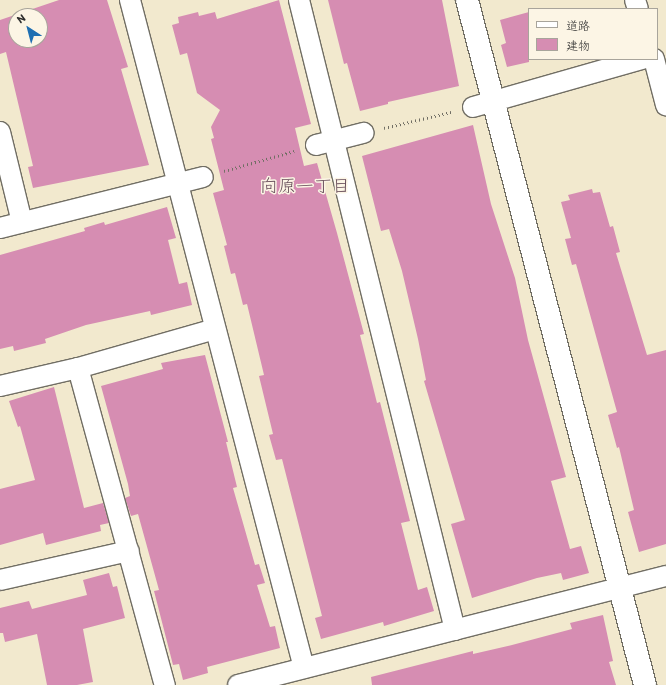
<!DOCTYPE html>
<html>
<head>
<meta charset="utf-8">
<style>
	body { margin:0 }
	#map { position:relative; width:666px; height:685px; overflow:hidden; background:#f2e9ce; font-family:Itim,"Klee One",sans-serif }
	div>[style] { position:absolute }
	.building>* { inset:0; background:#d68db2 }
	.path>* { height:2.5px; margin-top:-1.25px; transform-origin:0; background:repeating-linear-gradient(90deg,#716e64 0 1px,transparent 0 4px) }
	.roads { filter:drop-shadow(1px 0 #716e64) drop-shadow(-1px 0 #716e64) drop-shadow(0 1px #716e64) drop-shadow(0 -1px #716e64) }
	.street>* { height:20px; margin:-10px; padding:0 10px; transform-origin:10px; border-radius:10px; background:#fff }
	.secondary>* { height:22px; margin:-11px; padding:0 11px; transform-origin:11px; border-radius:11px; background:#fff }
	span { translate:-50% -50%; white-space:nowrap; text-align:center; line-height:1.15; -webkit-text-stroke:3px #fcf5e5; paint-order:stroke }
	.neighbourhood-label { font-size:18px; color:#674d5a }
	.legend { position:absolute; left:528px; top:8px; width:130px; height:52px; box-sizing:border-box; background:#fcf5e5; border:1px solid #a8a49b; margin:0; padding:5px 7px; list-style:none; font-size:12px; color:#2b2b2b }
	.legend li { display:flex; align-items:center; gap:8px; height:20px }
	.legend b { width:20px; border:1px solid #a8a49b }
	.north { position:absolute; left:8px; top:8px; width:40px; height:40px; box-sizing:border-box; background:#fcf5e5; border:1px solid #a8a49b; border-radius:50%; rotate:324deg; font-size:11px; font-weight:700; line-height:16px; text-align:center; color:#2b2b2b }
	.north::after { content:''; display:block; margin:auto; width:14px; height:18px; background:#1f6fb2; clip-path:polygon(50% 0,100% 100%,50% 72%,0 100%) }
</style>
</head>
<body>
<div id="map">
	<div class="building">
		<div style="clip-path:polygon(evenodd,59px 0,107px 0,128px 67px,121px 69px,149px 165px,33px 188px,28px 167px,33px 166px,6px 52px,0 54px,0 20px,59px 0,16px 16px,40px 16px,40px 40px,16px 40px,16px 16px)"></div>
		<div style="clip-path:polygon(279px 0,311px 124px,295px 128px,304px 166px,317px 163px,337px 233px,364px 334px,360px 335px,377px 403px,380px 402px,410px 521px,401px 523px,418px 590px,427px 587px,434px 611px,384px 626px,383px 622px,321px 639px,315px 618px,322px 616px,282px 459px,276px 460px,269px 435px,273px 434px,259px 376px,264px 375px,247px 304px,243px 305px,235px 273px,231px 274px,224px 246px,227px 245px,213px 193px,224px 190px,211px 139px,214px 138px,211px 127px,220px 110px,197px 93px,187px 53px,180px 55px,172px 25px,179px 23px,178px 17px,198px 12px,199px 16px,215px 12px,217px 19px)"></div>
		<div style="clip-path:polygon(328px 0,442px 0,459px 86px,388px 102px,388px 104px,360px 111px,347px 63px,344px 64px)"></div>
		<div style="clip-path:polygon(529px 12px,529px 62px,507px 67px,501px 45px,506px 43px,500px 20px)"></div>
		<div style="clip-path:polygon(473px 125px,491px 204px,515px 278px,528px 340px,566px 477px,551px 481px,570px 549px,581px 546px,589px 573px,563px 580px,561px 573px,537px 578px,472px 598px,451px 524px,465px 520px,424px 381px,426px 380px,418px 339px,402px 271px,389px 229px,381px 231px,362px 156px)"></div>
		<div style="clip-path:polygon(592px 189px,593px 193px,600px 192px,610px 227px,613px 226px,620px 252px,616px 253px,647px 355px,666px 350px,666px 544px,639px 552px,628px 512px,634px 510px,619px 447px,617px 448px,608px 415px,617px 412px,576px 264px,572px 265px,565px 239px,571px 238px,561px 202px,570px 200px,568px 195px)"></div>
		<div style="clip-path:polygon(167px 207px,176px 238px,168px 240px,179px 284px,187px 282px,192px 305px,151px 315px,150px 311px,86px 325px,45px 339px,46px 343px,14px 351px,13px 346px,0 349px,0 255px,85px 231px,84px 228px,104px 222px,105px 225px)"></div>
		<div style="clip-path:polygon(205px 355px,228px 442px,226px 442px,237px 487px,233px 488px,255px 565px,259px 564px,265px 583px,257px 585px,270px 627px,275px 626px,280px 648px,207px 667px,208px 673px,183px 680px,179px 664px,173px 665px,154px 591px,159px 590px,138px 514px,131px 516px,125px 498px,130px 496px,128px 484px,101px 386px,163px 369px,161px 363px)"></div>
		<div style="clip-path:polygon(54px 387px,84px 508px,103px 503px,109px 523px,100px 525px,101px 531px,46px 545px,43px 533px,0 545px,0 489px,35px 480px,20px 426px,18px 427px,9px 401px)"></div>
		<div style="clip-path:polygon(109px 573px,113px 587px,117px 586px,125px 618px,83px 629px,93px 682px,77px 685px,47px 685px,37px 634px,5px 642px,3px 633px,0 633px,0 608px,29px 601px,32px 609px,87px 595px,83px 580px)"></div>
		<div style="clip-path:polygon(603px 615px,613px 661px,609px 662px,616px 685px,372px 685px,371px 677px,473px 651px,473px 654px,512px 645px,572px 629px,570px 623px)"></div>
	</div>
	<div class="path">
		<div style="left:384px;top:128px;width:69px;rotate:-13.4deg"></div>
		<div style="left:224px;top:171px;width:73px;rotate:-15.9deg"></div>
	</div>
	<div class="roads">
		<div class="street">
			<div style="left:130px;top:0;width:690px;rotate:75.4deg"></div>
			<div style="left:299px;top:0;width:649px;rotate:76.09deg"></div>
			<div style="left:635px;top:0;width:9px;rotate:72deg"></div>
			<div style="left:654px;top:59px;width:48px;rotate:75.4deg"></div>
			<div style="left:473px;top:107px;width:176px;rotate:-15.9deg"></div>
			<div style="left:0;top:132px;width:93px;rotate:76.3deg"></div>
			<div style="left:316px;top:145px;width:49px;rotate:-14.3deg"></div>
			<div style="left:0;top:228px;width:209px;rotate:-14.1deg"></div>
			<div style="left:78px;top:368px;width:329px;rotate:74.7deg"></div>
			<div style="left:0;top:386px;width:80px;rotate:-13deg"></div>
			<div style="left:78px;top:368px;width:142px;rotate:-15.9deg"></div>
			<div style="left:0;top:580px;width:132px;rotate:-12.7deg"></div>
			<div style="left:238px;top:685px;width:442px;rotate:-14.3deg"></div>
		</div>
		<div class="secondary">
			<div style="left:467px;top:0;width:708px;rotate:75.43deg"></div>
		</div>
	</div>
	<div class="neighbourhood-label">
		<span style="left:305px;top:186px">向原一丁目</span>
	</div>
	<ul class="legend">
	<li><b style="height:5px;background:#fff"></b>道路</li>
	<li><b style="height:11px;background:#d68db2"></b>建物</li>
	</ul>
	<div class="north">N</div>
</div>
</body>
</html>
